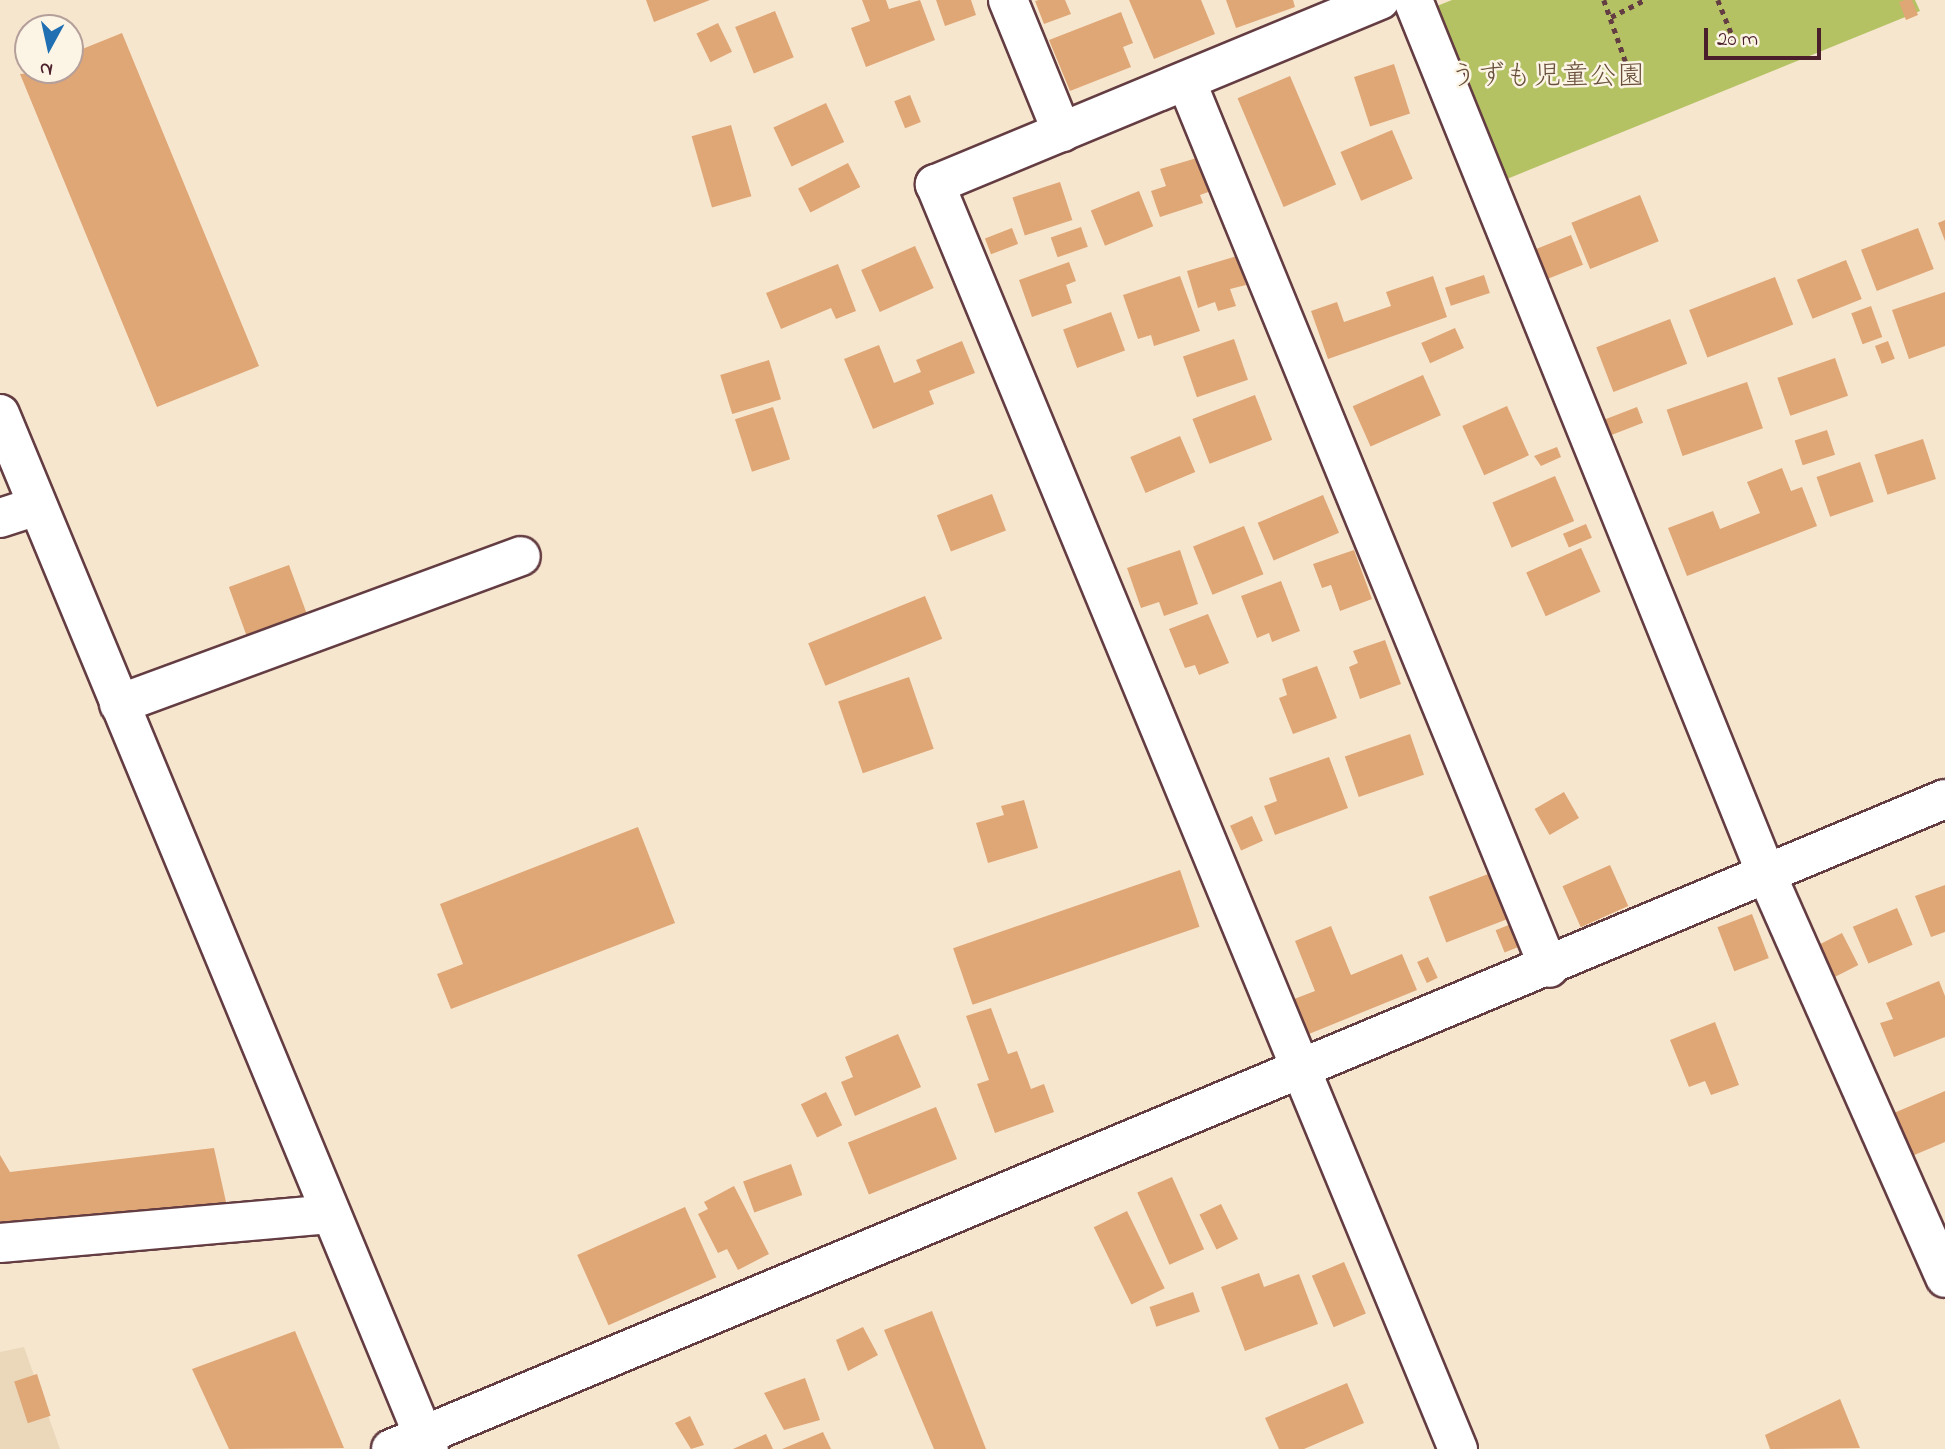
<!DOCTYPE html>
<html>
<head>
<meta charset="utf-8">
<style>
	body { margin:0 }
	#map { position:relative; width:1945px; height:1449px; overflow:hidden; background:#f7e6ce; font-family:"Indie Flower","Klee One",sans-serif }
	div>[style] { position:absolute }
	.built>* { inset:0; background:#ebd8ba }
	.green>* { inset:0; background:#b4c264 }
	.building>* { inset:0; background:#dfa676; transform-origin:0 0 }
	.path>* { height:4.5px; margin-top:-2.25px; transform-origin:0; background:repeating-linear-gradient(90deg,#643d43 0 5px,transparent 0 10px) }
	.roads { filter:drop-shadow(2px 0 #643d43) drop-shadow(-2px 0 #643d43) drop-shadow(0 2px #643d43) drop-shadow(0 -2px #643d43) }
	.minor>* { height:38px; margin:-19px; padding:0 19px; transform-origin:19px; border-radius:19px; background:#fff }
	span { translate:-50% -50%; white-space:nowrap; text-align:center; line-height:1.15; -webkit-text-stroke:5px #fcf5e5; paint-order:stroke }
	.park-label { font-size:28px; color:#6a503c }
	.north { position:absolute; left:14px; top:14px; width:70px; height:70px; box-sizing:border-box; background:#fcf5e5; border:2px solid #b59f9b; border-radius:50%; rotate:188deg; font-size:19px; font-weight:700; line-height:28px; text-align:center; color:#4a1f2b }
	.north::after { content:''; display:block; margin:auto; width:24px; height:32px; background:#1f6fb2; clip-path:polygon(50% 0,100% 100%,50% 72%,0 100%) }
	.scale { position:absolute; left:1704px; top:28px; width:117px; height:32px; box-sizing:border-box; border:4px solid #4a1f2b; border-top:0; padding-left:9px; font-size:21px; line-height:24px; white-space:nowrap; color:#4a1f2b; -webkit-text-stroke:5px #fcf5e5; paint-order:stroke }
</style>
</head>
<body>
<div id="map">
	<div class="built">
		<div style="clip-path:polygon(24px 1347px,60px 1449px,0 1449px,0 1352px)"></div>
	</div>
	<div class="green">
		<div style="clip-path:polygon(1452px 0,1915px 0,1920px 11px,1502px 181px,1432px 8px)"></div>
	</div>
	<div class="building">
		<div style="clip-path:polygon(646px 0,710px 0,654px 22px)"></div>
		<div style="clip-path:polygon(862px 0,886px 0,889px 9px,920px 0,935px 40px,866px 67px,851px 28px,870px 21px)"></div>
		<div style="clip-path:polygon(936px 0,971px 0,976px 15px,945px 26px)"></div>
		<div style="clip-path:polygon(1039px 0,1065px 0,1071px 14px,1044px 24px,1035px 1px)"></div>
		<div style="clip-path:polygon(1129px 0,1201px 0,1215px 34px,1154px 59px)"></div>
		<div style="clip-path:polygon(1226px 0,1293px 0,1295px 7px,1236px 28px)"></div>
		<div style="clip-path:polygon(1905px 0,1912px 0,1918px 15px,1906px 20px,1899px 2px)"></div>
		<div style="left:775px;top:11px;width:50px;height:43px;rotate:68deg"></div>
		<div style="clip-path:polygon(1121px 12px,1133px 43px,1123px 47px,1131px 67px,1070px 91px,1049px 40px)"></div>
		<div style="left:718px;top:23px;width:32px;height:24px;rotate:64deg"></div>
		<div style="clip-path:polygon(122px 33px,259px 366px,157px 407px,20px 74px,70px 70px,70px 54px)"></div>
		<div style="left:1394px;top:64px;width:52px;height:42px;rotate:72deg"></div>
		<div style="left:1290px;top:76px;width:118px;height:57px;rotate:67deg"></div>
		<div style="left:910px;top:95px;width:29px;height:17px;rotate:68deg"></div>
		<div style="left:826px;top:103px;width:43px;height:58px;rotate:65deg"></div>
		<div style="left:731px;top:125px;width:74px;height:41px;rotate:74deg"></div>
		<div style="left:1392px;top:130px;width:53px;height:56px;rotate:67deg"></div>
		<div style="clip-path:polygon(1200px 157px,1211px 191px,1200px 195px,1203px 203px,1160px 217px,1151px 191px,1166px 186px,1160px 169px)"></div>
		<div style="left:848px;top:163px;width:27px;height:56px;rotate:63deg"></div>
		<div style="left:1060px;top:182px;width:40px;height:50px;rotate:72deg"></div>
		<div style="left:1139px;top:191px;width:38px;height:52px;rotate:68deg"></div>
		<div style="left:1640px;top:195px;width:50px;height:74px;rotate:68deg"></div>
		<div style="clip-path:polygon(1945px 220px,1945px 241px,1938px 223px)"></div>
		<div style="left:1081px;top:227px;width:21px;height:32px;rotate:71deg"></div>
		<div style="left:1012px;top:228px;width:17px;height:29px;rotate:69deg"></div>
		<div style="left:1918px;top:228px;width:44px;height:61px;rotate:69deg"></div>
		<div style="left:1571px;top:235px;width:32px;height:43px;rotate:68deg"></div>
		<div style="left:915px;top:246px;width:46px;height:59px;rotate:66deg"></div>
		<div style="clip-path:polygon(1237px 256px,1246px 285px,1230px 289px,1236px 306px,1218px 311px,1215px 302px,1198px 308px,1187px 271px)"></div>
		<div style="left:1846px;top:260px;width:42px;height:53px;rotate:68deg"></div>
		<div style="clip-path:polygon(1069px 262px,1076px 281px,1066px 285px,1072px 303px,1032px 317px,1019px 280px)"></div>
		<div style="clip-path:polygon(838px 264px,856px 311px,836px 319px,831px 308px,781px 329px,766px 293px)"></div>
		<div style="left:1484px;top:275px;width:19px;height:41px;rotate:72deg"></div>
		<div style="clip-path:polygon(1180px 276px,1200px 331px,1154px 346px,1151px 335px,1138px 339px,1123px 295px)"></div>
		<div style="clip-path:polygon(1433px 276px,1447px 317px,1328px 359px,1311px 311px,1337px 302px,1344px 322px,1391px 306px,1386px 292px)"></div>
		<div style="left:1775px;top:277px;width:51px;height:92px;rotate:69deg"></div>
		<div style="clip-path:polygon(1945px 292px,1945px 346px,1909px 359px,1892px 310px)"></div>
		<div style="left:1871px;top:306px;width:33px;height:21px;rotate:70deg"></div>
		<div style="left:1111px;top:312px;width:41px;height:51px;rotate:70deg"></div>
		<div style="left:1670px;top:319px;width:48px;height:79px;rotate:69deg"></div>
		<div style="left:1455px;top:328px;width:22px;height:37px;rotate:66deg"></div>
		<div style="left:1234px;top:339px;width:43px;height:54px;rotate:71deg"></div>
		<div style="clip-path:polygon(962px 341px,975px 373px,929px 391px,934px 404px,873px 429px,844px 359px,879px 345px,894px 383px,921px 372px,916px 360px)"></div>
		<div style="left:1888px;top:341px;width:19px;height:14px;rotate:69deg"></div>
		<div style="left:1835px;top:358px;width:40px;height:61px;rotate:71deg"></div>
		<div style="left:769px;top:360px;width:41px;height:51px;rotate:73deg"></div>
		<div style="left:1423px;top:375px;width:44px;height:77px;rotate:66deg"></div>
		<div style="left:1747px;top:382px;width:49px;height:85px;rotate:71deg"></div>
		<div style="left:1255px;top:395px;width:48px;height:67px;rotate:69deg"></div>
		<div style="left:1507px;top:406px;width:54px;height:49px;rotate:66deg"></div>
		<div style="left:773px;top:407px;width:55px;height:40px;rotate:72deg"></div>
		<div style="left:1637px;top:407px;width:17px;height:36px;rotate:69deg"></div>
		<div style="left:1827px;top:430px;width:26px;height:34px;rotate:72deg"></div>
		<div style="left:1180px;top:436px;width:39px;height:54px;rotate:67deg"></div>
		<div style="left:1923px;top:439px;width:42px;height:51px;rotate:72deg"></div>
		<div style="clip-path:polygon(1557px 447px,1561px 457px,1541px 466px,1534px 456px)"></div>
		<div style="left:1860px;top:462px;width:42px;height:46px;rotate:71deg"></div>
		<div style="clip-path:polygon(1782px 468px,1791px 491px,1802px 487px,1817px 526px,1687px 576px,1668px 528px,1713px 511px,1720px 529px,1760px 513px,1747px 482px)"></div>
		<div style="left:1555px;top:476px;width:49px;height:68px;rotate:67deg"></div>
		<div style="left:992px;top:494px;width:39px;height:59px;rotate:69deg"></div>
		<div style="left:1323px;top:495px;width:41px;height:71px;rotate:67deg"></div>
		<div style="left:1586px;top:524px;width:15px;height:25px;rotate:67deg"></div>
		<div style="left:1244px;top:526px;width:52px;height:55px;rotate:68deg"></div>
		<div style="left:1581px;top:548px;width:48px;height:60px;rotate:66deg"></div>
		<div style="clip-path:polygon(1180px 550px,1198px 604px,1164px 616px,1159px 602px,1141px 608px,1127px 568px)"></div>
		<div style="clip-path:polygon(1354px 550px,1372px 599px,1340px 611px,1331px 585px,1322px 588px,1313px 564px)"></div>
		<div style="left:289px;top:565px;width:54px;height:64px;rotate:70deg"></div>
		<div style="clip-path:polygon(1281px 581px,1300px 631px,1272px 642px,1269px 633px,1257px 638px,1241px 596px)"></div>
		<div style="left:925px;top:596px;width:46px;height:126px;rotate:68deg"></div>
		<div style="clip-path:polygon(1208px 614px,1229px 663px,1199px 675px,1195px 665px,1185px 668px,1169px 629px)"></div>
		<div style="clip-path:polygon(1385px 640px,1401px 684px,1360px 699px,1349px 667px,1358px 663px,1353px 651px)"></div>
		<div style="clip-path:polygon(1317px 666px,1337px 718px,1293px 734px,1279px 698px,1287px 695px,1282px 679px)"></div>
		<div style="left:909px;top:677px;width:76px;height:75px;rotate:71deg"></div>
		<div style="left:1410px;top:734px;width:43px;height:69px;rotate:71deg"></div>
		<div style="clip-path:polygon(1329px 757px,1348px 808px,1275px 835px,1264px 806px,1277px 801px,1269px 778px)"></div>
		<div style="left:1564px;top:792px;width:30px;height:34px;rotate:60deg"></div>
		<div style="clip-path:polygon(1024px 800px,1038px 848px,988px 863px,976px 823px,1004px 815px,1001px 806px)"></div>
		<div style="left:1252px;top:816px;width:27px;height:24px;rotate:66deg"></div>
		<div style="clip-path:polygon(638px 827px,675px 923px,451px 1009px,437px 974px,463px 964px,440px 904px)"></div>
		<div style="left:1610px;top:865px;width:45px;height:52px;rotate:66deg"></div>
		<div style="left:1180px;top:870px;width:60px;height:240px;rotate:71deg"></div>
		<div style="left:1496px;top:871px;width:49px;height:72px;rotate:69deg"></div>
		<div style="clip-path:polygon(1945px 885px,1945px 932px,1931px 937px,1915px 896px)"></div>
		<div style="left:1897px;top:908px;width:40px;height:48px;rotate:67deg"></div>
		<div style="left:1752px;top:914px;width:47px;height:37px;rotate:69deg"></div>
		<div style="left:1516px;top:922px;width:24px;height:22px;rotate:68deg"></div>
		<div style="clip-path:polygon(1331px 926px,1351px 975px,1402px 954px,1417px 990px,1304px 1036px,1289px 1001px,1315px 991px,1295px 941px)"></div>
		<div style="left:1842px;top:933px;width:36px;height:32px;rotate:63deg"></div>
		<div style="left:1428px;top:957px;width:23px;height:12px;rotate:65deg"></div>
		<div style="clip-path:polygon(1939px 981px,1945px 996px,1945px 1037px,1894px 1057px,1880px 1023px,1893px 1019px,1886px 1003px)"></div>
		<div style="clip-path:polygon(991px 1008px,1008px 1054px,1017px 1051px,1031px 1089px,1044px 1084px,1054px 1112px,995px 1133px,977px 1084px,989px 1080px,966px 1016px)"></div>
		<div style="clip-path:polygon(1715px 1022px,1739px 1085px,1711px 1095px,1705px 1081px,1689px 1087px,1670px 1040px)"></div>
		<div style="clip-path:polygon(898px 1034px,921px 1087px,855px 1116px,841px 1082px,853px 1077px,845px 1057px)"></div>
		<div style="clip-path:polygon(1945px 1091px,1945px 1142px,1912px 1156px,1894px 1113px)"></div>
		<div style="left:826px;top:1092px;width:37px;height:28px;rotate:64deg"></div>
		<div style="left:936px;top:1107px;width:56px;height:95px;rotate:68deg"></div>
		<div style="clip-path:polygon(214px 1148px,226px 1202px,0 1237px,0 1155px,10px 1172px)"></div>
		<div style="left:791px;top:1164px;width:33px;height:51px;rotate:70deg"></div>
		<div style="left:1172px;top:1177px;width:79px;height:38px;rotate:66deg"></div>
		<div style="clip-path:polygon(734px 1186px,769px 1254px,738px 1270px,727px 1249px,718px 1253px,698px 1214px,708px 1209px,704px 1202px)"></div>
		<div style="left:1221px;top:1204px;width:39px;height:24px;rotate:64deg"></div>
		<div style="left:685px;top:1207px;width:77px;height:118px;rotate:66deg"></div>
		<div style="left:1127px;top:1211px;width:86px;height:37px;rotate:64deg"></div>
		<div style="left:1344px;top:1262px;width:56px;height:35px;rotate:67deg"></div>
		<div style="clip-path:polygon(1259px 1273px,1264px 1287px,1299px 1274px,1318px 1324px,1245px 1351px,1221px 1287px)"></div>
		<div style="left:1193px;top:1292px;width:21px;height:46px;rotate:71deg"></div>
		<div style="clip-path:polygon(932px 1311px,986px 1449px,934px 1449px,884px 1330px)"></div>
		<div style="clip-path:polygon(863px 1327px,878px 1355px,848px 1371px,836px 1340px)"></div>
		<div style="clip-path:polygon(295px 1331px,344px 1448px,229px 1449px,192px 1369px)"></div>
		<div style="left:37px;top:1374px;width:44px;height:24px;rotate:72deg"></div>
		<div style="clip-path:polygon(805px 1378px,820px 1420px,784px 1430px,764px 1393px)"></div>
		<div style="clip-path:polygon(1347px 1383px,1364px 1423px,1304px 1449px,1279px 1449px,1265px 1418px)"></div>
		<div style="clip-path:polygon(1840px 1399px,1860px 1448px,1770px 1449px,1765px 1435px)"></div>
		<div style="clip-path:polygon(690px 1416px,704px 1445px,691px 1449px,675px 1423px)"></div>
		<div style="clip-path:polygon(823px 1432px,831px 1449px,782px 1449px)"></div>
		<div style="clip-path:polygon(766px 1434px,773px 1449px,733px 1449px)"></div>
	</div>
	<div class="path">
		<div style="left:1604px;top:0;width:75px;rotate:70.6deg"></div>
		<div style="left:1718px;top:0;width:43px;rotate:68.2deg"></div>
		<div style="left:1611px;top:17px;width:37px;rotate:-27deg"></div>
	</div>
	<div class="roads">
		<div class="minor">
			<div style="left:1008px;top:0;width:143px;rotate:67.8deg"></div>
			<div style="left:1380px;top:0;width:482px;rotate:157.5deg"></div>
			<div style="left:935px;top:184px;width:1369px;rotate:67.54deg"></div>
			<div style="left:1413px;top:0;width:939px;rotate:67.99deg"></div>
			<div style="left:1765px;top:871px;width:445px;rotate:66.1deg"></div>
			<div style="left:1187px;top:83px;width:956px;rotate:67.75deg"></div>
			<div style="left:0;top:414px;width:1120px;rotate:67.49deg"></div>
			<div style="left:0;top:518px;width:39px;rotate:-18deg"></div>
			<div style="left:119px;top:704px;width:428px;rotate:-20.2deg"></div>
			<div style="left:0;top:1243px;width:331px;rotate:-5deg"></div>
			<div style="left:391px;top:1449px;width:1684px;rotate:-22.7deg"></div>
		</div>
	</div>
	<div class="park-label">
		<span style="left:1547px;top:78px">うずも児童公園</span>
	</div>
	<div class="north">N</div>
	<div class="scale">20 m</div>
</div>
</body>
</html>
